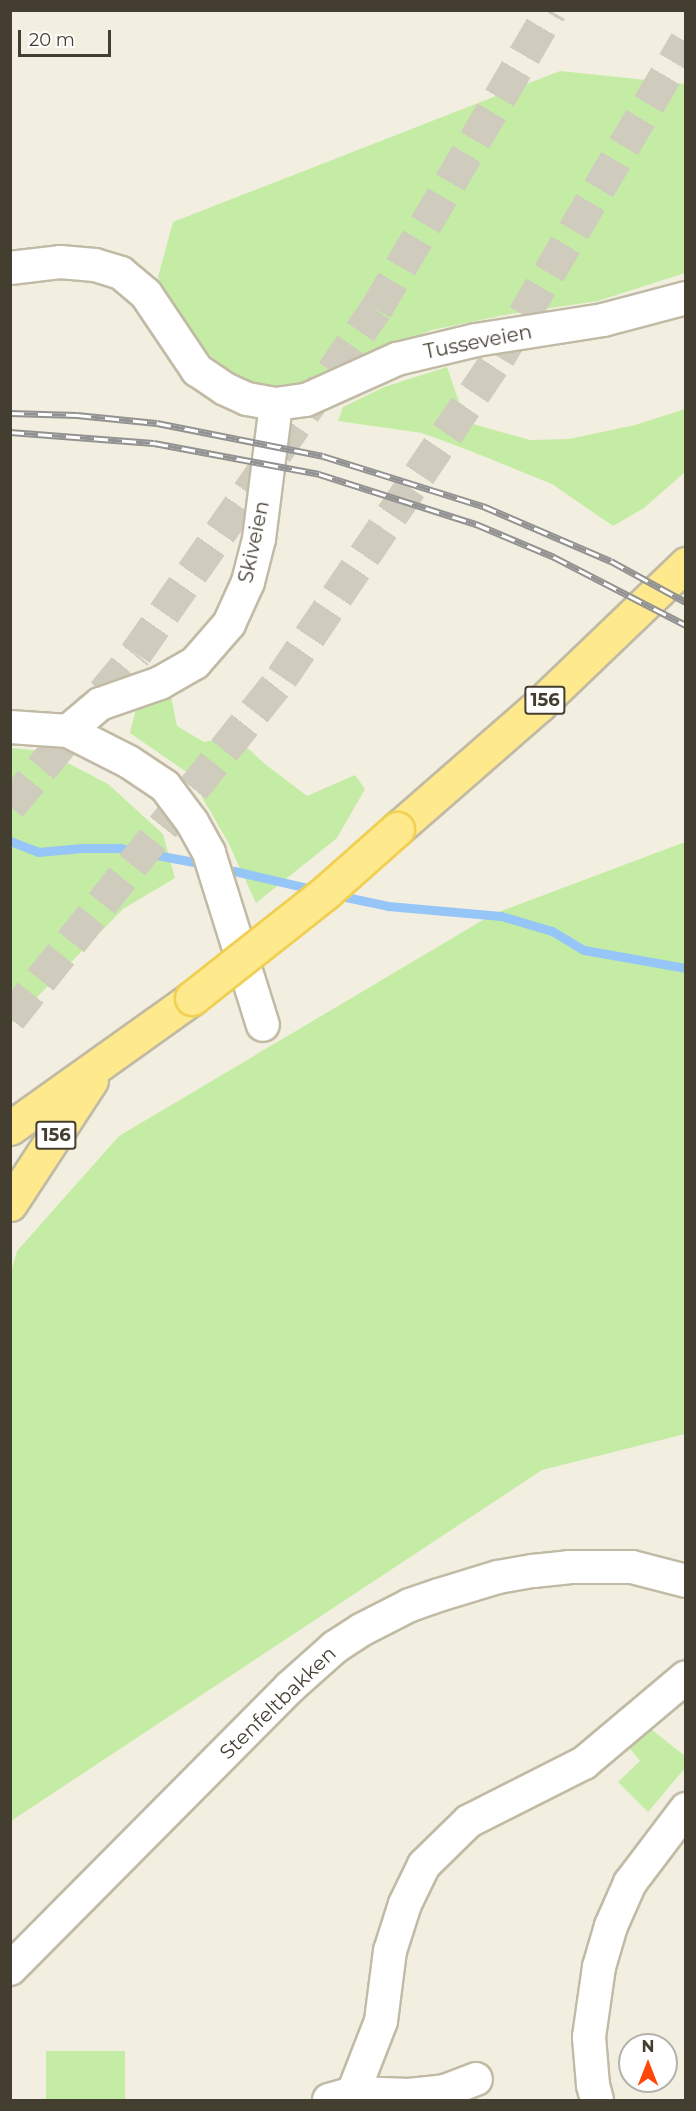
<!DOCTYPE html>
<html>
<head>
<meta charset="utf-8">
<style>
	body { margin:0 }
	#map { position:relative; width:696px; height:2111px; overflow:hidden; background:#f2efe0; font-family:Montserrat,sans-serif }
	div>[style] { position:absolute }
	.green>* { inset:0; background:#c5eca4; transform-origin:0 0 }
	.stream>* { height:9px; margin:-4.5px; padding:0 4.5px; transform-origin:4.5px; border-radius:4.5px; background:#95c6f7 }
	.motorway-tunnel>* { height:33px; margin-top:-16.5px; transform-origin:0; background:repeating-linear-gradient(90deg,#cfccbd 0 33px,transparent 0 49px) }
	.roads { filter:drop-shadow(2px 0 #c1baa5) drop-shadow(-2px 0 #c1baa5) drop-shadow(0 2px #c1baa5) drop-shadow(0 -2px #c1baa5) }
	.minor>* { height:32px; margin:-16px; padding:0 16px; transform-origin:16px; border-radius:16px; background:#fff }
	.primary>* { height:33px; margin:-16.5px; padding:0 16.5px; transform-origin:16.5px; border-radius:16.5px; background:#ffe98d }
	.rail>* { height:7px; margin-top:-3.5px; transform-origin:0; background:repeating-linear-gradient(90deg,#fff 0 14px,#929292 0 28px); box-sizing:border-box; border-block:2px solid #929292 }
	.bridges { filter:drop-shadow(2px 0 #f0cf51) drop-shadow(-2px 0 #f0cf51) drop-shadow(0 2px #f0cf51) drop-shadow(0 -2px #f0cf51) }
	.primary-bridge>* { height:33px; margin:-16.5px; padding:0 16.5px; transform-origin:16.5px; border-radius:16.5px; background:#ffe98d }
	span { translate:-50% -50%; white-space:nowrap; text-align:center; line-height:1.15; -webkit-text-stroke:5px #fff; paint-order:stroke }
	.shield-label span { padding:2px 4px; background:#fff; border:2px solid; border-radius:4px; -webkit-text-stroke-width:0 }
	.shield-label { font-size:18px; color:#443e31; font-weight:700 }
	.street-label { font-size:20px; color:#443e31 }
	.frame { position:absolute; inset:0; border:12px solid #443e31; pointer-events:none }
	.north { position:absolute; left:618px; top:2033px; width:60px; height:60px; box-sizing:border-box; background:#fff; border:2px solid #b4b2ad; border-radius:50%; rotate:0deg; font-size:16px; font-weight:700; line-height:24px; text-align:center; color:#443e31 }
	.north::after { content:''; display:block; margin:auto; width:21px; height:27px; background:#ff470b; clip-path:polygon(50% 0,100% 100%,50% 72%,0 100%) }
	.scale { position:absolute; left:18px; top:30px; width:93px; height:27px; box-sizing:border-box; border:3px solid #443e31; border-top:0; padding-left:8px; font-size:18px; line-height:21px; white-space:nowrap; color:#443e31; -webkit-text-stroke:4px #fff; paint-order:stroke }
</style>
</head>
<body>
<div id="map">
	<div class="green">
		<div style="clip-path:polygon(560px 71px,685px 84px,685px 273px,598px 301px,505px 315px,432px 330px,355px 360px,306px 386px,258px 392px,218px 364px,177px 320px,158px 277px,173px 222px)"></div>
		<div style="clip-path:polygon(447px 367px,466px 422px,530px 440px,569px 439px,635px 425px,685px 409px,685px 472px,644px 508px,613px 526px,552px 484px,468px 450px,422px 433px,338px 421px,343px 407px,384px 387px)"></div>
		<div style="clip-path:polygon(171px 696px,177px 726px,204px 742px,234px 736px,265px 764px,307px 796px,355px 775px,365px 789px,337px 838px,256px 903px,228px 842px,188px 773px,130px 733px,137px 705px)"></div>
		<div style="clip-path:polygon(11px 748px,45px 751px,108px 784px,163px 834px,175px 878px,123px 909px,11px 1024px)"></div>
		<div style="clip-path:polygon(685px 842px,685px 1434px,542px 1470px,11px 1821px,10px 1276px,17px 1251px,119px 1136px,493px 914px)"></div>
		<div style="clip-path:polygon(637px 1718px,685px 1756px,685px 1768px,648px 1812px,618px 1782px,640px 1761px,618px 1734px)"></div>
		<div style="left:46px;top:2051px;width:79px;height:49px"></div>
	</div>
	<div class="stream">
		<div style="left:10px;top:841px;width:30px;rotate:21deg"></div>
		<div style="left:38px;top:852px;width:44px;rotate:-5.2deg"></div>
		<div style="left:82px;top:848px;width:37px"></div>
		<div style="left:119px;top:848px;width:76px;rotate:10.6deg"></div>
		<div style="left:234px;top:871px;width:84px;rotate:13deg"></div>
		<div style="left:336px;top:895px;width:53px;rotate:11.9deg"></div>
		<div style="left:388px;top:906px;width:113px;rotate:5.1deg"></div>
		<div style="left:501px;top:916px;width:53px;rotate:16.4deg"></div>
		<div style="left:552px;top:931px;width:37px;rotate:31deg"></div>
		<div style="left:584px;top:950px;width:104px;rotate:10deg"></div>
	</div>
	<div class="motorway-tunnel">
		<div style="left:10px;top:806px;width:198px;rotate:-50.5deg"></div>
		<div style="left:136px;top:653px;width:419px;rotate:-55.1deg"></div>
		<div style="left:376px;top:309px;width:346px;rotate:-59.7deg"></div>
		<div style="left:10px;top:1018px;width:436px;rotate:-51.4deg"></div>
		<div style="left:282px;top:677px;width:387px;rotate:-55.9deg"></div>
		<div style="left:499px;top:357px;width:367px;rotate:-59.4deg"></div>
	</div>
	<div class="roads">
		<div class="minor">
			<div style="left:10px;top:268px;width:50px;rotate:-6.8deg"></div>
			<div style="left:60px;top:262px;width:35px;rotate:5deg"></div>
			<div style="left:95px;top:265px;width:27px;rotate:17deg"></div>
			<div style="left:121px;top:273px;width:33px;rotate:40deg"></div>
			<div style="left:146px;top:294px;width:92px;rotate:56.1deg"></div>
			<div style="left:197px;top:370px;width:34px;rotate:34deg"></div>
			<div style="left:225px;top:389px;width:24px;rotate:24deg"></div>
			<div style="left:247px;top:399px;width:29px;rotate:10deg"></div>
			<div style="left:276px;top:404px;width:30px;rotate:-8deg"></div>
			<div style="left:306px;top:400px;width:100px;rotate:-24.3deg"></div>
			<div style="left:397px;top:359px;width:81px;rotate:-13.5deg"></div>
			<div style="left:476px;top:340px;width:129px;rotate:-8.9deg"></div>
			<div style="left:603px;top:320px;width:86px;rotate:-14.8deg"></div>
			<div style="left:10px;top:727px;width:58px;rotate:3.9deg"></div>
			<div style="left:68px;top:731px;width:68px;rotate:26.9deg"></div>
			<div style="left:129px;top:762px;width:43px;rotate:33.7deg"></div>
			<div style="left:165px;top:786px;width:45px;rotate:53.1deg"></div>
			<div style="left:192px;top:822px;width:35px;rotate:61deg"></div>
			<div style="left:209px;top:853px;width:180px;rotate:72.6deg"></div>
			<div style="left:68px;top:731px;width:42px;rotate:-40.2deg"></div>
			<div style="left:100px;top:704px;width:64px;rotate:-19.3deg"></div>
			<div style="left:160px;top:683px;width:40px;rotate:-29.7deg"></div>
			<div style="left:195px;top:663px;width:52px;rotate:-48.9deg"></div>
			<div style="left:229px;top:624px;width:46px;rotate:-65.7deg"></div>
			<div style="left:248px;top:582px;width:44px;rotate:-75.7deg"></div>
			<div style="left:259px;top:539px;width:136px;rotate:-82.8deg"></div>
			<div style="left:10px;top:1969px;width:396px;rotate:-45.2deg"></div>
			<div style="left:289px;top:1688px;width:62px;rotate:-41.7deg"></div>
			<div style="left:335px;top:1647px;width:31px;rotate:-33deg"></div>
			<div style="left:361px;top:1630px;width:55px;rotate:-27deg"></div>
			<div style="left:410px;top:1605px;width:31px;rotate:-19deg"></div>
			<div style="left:439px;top:1595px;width:62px;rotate:-17deg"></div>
			<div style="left:498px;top:1577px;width:36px;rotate:-10deg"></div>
			<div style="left:533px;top:1571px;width:36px;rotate:-6deg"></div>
			<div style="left:569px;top:1567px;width:63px"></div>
			<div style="left:632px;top:1567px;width:56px;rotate:14.5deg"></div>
			<div style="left:329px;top:2100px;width:25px;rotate:-16deg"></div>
			<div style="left:353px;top:2093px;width:56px;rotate:2deg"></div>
			<div style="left:409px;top:2095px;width:36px;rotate:-6deg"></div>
			<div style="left:445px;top:2091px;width:33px;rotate:-21deg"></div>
			<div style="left:353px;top:2100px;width:7px;rotate:-90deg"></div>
			<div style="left:353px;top:2093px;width:77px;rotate:-68.7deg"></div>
			<div style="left:381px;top:2021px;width:71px;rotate:-82.7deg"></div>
			<div style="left:390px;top:1951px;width:49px;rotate:-72.3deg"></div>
			<div style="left:405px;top:1904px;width:43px;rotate:-64deg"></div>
			<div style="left:424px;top:1865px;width:63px;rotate:-44.4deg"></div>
			<div style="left:469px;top:1821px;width:129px;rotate:-26.8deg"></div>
			<div style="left:584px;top:1763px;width:133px;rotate:-40.1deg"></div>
			<div style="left:597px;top:2100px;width:16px;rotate:-105deg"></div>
			<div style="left:593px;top:2085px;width:48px;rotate:-94.8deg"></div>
			<div style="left:589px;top:2037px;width:71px;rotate:-81.9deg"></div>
			<div style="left:599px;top:1967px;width:43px;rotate:-73.7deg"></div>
			<div style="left:611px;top:1926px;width:47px;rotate:-66.2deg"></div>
			<div style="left:630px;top:1883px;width:93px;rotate:-52.9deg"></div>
		</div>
		<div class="primary">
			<div style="left:397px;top:829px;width:189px;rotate:-41.1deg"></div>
			<div style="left:539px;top:705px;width:204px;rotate:-43.8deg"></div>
			<div style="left:10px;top:1128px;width:224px;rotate:-35.5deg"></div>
			<div style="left:10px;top:1204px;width:148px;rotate:-56.8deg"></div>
		</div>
	</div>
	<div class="rail">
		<div style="left:10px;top:413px;width:67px;rotate:1.7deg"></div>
		<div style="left:77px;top:415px;width:80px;rotate:5.7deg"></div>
		<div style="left:157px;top:423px;width:169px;rotate:11.2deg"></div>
		<div style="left:323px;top:456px;width:168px;rotate:17.4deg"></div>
		<div style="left:483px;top:506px;width:139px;rotate:23.3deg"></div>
		<div style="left:611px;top:561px;width:85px;rotate:28.7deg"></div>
		<div style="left:10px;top:432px;width:144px;rotate:4.4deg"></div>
		<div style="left:154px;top:443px;width:168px;rotate:10.6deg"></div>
		<div style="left:319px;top:474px;width:165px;rotate:17.7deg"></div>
		<div style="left:476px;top:524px;width:85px;rotate:22.9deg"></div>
		<div style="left:554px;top:557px;width:148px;rotate:27.3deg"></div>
	</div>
	<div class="bridges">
		<div class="primary-bridge">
			<div style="left:192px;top:998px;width:171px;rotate:-38.3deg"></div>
			<div style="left:326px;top:892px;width:95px;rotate:-41.6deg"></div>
		</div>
	</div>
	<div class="shield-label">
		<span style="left:545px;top:700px">156</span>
		<span style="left:56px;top:1135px">156</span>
	</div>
	<div class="street-label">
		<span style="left:478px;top:342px;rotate:-11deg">Tusseveien</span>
		<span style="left:254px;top:542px;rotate:-78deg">Skiveien</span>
		<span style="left:278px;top:1703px;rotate:-44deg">Stenfeltbakken</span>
	</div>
	<div class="frame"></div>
	<div class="north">N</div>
	<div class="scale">20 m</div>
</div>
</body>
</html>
